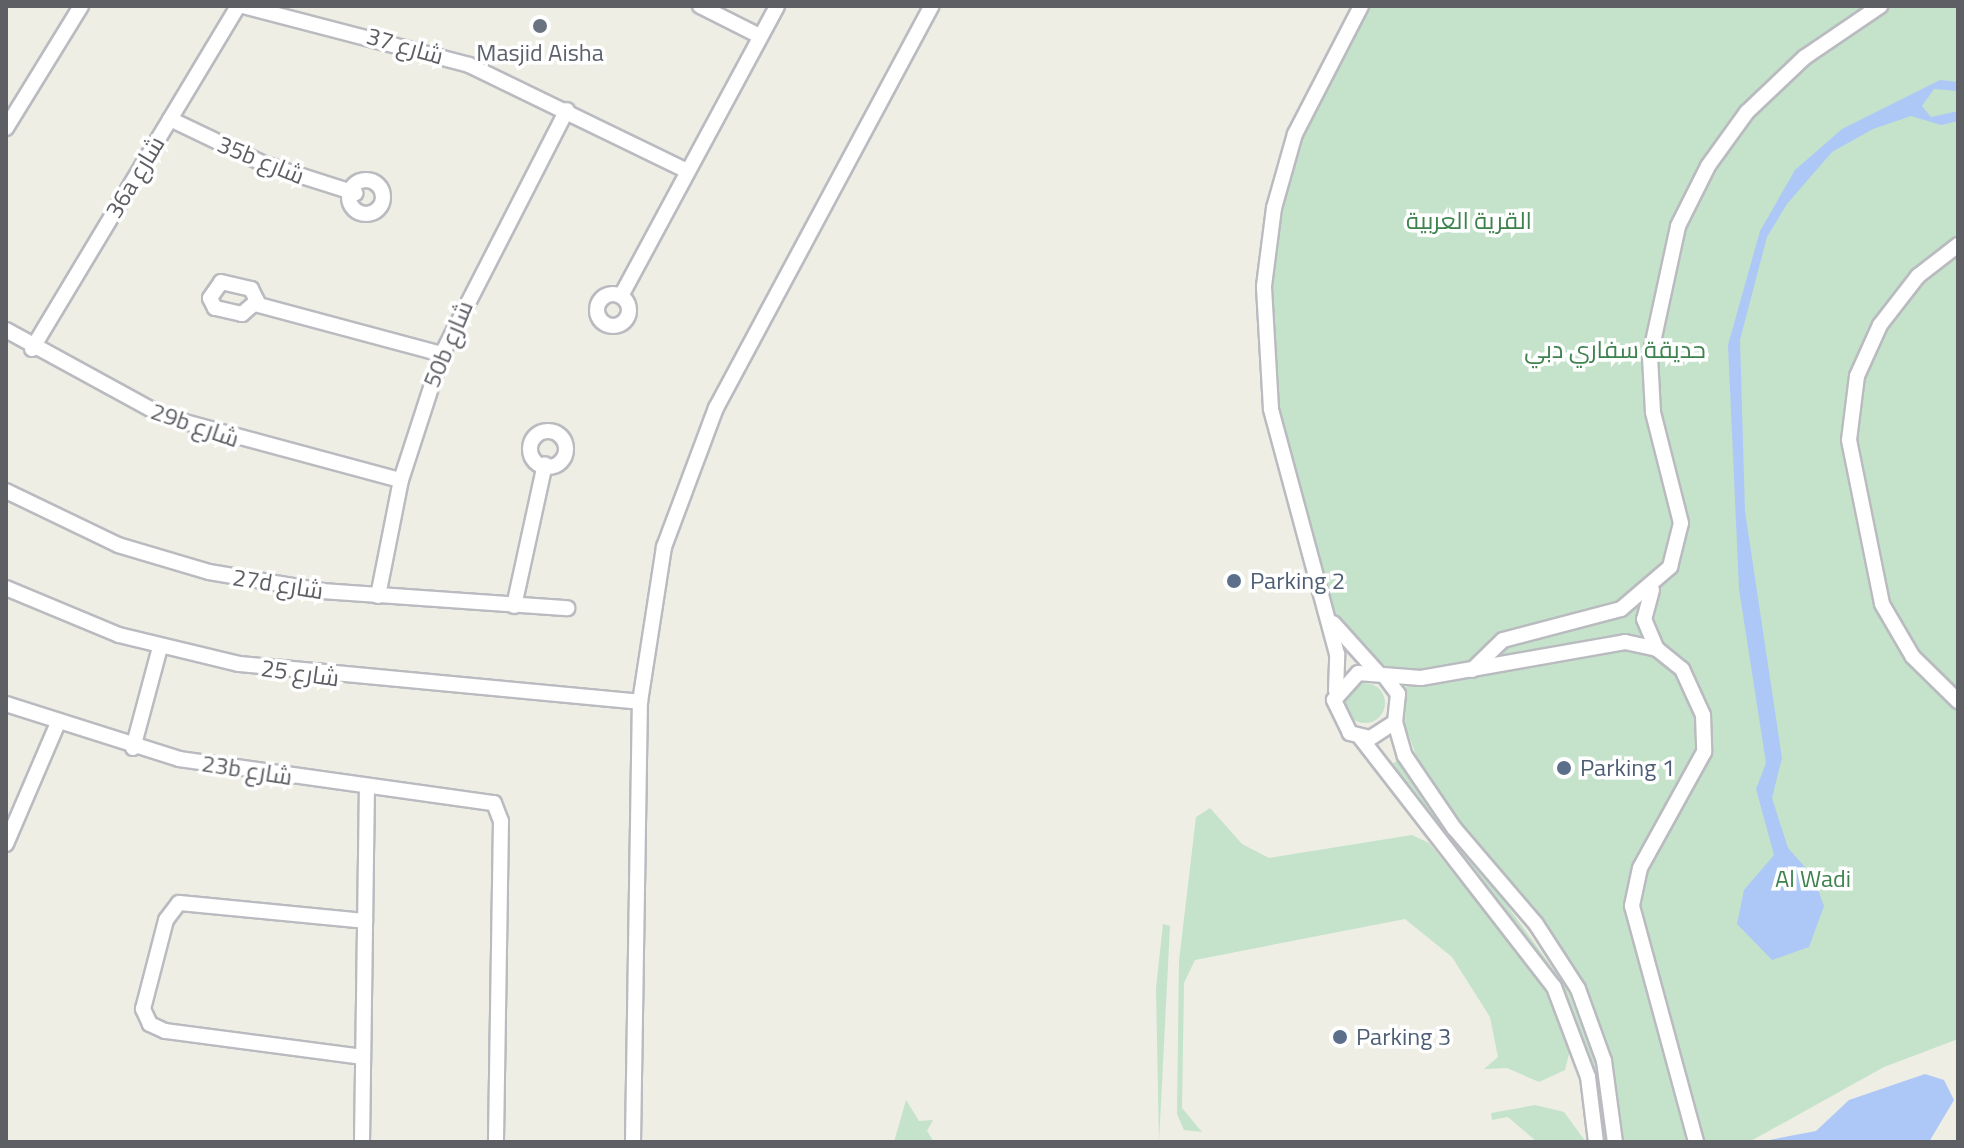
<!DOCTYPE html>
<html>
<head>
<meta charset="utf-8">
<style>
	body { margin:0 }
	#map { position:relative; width:1964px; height:1148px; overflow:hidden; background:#eeeee5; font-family:"Titillium Web",Cairo,sans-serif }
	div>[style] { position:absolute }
	.green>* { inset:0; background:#c4e3ca }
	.round { border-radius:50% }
	.water>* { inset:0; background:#adc8f6 }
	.roads { filter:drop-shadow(2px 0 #babbc0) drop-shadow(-2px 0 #babbc0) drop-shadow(0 2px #babbc0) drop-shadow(0 -2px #babbc0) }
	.minor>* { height:14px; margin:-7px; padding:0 7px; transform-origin:7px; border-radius:7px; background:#fff }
	.minor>.ring { margin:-7px; padding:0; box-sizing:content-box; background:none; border:14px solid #fff; border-radius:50% }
	.dots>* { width:22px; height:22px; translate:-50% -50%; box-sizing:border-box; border:4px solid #fff; border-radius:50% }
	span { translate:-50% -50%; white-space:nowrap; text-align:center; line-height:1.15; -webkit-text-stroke:7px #fff; paint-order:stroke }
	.street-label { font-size:24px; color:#5d5f64 }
	.worship-label { font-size:24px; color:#5b616d }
	.park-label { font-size:24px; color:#3e824e }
	.service-label { font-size:24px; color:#4e5e75 }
	.left { translate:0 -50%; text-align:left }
	.frame { position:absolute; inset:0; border:8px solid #5d5f64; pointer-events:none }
</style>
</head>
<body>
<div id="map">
	<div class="green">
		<div style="clip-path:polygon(1368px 6px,1958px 6px,1958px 1039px,1884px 1067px,1749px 1142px,1620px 1142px,1593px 1012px,1418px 760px,1405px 726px,1406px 684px,1351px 636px,1332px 609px,1277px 435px,1268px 282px,1288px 165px)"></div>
		<div class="round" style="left:1345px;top:683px;width:40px;height:40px"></div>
		<div style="clip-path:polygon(1401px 759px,1567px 988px,1595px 1061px,1607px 1142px,1598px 1142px,1595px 1108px,1539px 957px,1429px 820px,1393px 763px)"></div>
		<div style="clip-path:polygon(1210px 808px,1242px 844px,1269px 858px,1412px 835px,1429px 843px,1543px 984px,1570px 1050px,1565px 1070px,1539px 1082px,1507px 1068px,1484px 1069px,1498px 1057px,1490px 1017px,1452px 957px,1405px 919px,1195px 960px,1184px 983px,1182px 1108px,1202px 1132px,1184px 1130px,1177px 1114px,1179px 961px,1196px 817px)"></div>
		<div style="clip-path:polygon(1163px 924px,1170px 926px,1159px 1142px,1156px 988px)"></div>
		<div style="clip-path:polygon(906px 1100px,919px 1121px,933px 1120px,927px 1131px,934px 1142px,894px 1142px)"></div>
		<div style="clip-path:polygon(1535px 1105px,1564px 1112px,1586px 1142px,1537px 1142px,1508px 1117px,1492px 1120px,1491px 1113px)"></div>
	</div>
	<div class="water">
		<div style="clip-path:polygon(1940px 80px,1958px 82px,1958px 91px,1934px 89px,1922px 106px,1931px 117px,1958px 111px,1958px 121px,1941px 125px,1911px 116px,1873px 129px,1832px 152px,1787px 204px,1767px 237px,1740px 340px,1745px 511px,1782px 758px,1772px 798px,1788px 848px,1813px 876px,1824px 906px,1809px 947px,1772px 960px,1737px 924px,1744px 890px,1774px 855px,1756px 789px,1766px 763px,1739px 589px,1728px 345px,1760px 231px,1795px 170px,1842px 129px)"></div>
		<div style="clip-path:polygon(1925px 1074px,1944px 1080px,1954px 1100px,1929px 1142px,1759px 1142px,1816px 1131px,1849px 1100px)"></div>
	</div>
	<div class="roads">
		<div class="minor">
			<div style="left:243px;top:6px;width:234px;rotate:14.6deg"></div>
			<div style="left:469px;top:65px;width:242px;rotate:25.9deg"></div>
			<div style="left:700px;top:6px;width:67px;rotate:26.6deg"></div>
			<div style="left:170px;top:119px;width:104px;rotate:25.6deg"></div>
			<div style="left:264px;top:164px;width:96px;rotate:17.7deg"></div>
			<div style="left:6px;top:128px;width:143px;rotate:-58.4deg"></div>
			<div class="ring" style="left:349px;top:180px;width:20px;height:20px"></div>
			<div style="left:1958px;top:245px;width:51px;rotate:142.2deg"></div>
			<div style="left:1918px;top:276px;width:62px;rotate:127.8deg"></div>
			<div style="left:1880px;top:325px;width:56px;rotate:114.3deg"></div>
			<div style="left:1857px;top:376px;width:64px;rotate:97.1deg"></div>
			<div style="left:1849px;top:440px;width:167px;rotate:78.6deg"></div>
			<div style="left:1882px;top:604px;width:61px;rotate:59.7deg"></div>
			<div style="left:1913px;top:657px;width:63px;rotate:44.4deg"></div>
			<div style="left:221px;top:282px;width:31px;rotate:13deg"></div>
			<div style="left:251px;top:289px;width:13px;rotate:63deg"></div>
			<div style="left:257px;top:301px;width:20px;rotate:139deg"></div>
			<div style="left:242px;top:314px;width:28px;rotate:-167deg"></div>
			<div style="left:215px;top:308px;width:11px;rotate:-117deg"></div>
			<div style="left:210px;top:298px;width:19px;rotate:-55deg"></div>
			<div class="ring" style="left:597px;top:294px;width:18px;height:18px"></div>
			<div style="left:621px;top:296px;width:329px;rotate:-61.7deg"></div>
			<div style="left:255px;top:304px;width:194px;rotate:15deg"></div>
			<div style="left:6px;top:330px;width:179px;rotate:28.7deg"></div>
			<div style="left:163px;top:416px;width:246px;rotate:15.1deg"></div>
			<div style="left:32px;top:349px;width:400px;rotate:-59deg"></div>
			<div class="ring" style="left:530px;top:431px;width:22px;height:22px"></div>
			<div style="left:6px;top:491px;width:124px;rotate:25.7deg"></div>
			<div style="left:118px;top:545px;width:95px;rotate:16.5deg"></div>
			<div style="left:209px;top:572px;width:115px;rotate:9.5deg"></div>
			<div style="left:322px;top:591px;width:246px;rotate:4deg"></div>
			<div style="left:6px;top:588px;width:122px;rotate:22.6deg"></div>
			<div style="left:119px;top:635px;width:123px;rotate:13.6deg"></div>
			<div style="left:239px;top:664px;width:403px;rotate:5.4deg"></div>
			<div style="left:1652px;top:590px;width:30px;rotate:105deg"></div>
			<div style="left:1644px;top:619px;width:33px;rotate:67deg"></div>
			<div style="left:378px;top:596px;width:118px;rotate:-78.8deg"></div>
			<div style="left:401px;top:480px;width:133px;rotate:-72deg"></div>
			<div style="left:442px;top:354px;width:274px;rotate:-62.9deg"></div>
			<div style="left:514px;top:606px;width:145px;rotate:-77.7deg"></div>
			<div style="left:1333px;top:623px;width:67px;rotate:48deg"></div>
			<div style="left:1472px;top:670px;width:43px;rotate:-44.1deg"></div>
			<div style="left:1503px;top:640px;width:122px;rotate:-14.7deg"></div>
			<div style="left:1621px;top:609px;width:65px;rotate:-40.6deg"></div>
			<div style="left:1670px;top:567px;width:45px;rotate:-76deg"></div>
			<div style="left:1681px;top:523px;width:114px;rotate:-104.2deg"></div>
			<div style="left:1653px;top:412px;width:56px;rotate:-93.1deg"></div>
			<div style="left:1650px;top:356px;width:133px;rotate:-77.8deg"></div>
			<div style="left:1678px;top:226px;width:67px;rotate:-63.4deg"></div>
			<div style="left:1708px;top:166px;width:67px;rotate:-54.2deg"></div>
			<div style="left:1747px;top:112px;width:80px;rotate:-43.5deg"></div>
			<div style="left:1805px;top:57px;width:91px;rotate:-34.2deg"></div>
			<div style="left:1386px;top:678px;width:20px;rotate:53deg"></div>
			<div style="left:1398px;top:694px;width:28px;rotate:96deg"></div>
			<div style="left:1395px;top:722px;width:30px;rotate:147deg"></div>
			<div style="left:1370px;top:738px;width:21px;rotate:-166deg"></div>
			<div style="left:1350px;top:733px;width:37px;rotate:-116deg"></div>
			<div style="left:1334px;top:700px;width:36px;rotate:-48deg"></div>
			<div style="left:1358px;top:673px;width:63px;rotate:4.5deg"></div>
			<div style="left:1421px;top:678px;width:207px;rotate:-10deg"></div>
			<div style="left:1625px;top:642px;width:33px;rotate:12deg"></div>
			<div style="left:1657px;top:649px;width:32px;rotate:39deg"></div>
			<div style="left:1682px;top:669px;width:51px;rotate:65.5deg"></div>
			<div style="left:1703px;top:715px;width:37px;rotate:88deg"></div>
			<div style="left:1704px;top:752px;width:132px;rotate:118.9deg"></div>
			<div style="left:1640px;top:868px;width:39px;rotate:102deg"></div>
			<div style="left:1632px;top:906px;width:245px;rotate:74.8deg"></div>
			<div style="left:1336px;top:691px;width:37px;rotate:-88deg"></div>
			<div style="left:1337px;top:654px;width:254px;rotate:-105.1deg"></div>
			<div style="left:1271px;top:409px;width:123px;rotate:-93.3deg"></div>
			<div style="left:1264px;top:286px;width:79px;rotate:-82.7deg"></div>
			<div style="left:1274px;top:208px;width:77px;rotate:-74.2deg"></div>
			<div style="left:1295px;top:134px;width:144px;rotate:-62.7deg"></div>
			<div style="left:6px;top:704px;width:182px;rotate:17.6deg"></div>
			<div style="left:179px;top:759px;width:318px;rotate:8deg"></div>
			<div style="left:494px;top:803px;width:19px;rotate:69deg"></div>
			<div style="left:501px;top:821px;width:321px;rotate:90.9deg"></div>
			<div style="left:1395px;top:722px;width:35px;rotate:74deg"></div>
			<div style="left:1405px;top:756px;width:87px;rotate:55.8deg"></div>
			<div style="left:1454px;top:828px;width:126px;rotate:49.5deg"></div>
			<div style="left:1536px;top:924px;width:77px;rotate:57.1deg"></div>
			<div style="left:1578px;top:989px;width:77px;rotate:70.1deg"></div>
			<div style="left:1604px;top:1061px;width:82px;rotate:82.3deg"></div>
			<div style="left:1360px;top:737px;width:316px;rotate:52.2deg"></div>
			<div style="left:1554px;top:987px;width:96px;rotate:69.3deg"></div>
			<div style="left:1588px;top:1077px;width:65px;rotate:83deg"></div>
			<div style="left:133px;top:748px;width:105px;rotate:-75deg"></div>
			<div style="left:6px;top:844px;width:129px;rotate:-66.8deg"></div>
			<div style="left:363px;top:1057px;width:200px;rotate:-172.5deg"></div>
			<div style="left:165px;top:1031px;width:17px;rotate:-155deg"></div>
			<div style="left:150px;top:1024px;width:17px;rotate:-115deg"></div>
			<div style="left:143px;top:1009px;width:92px;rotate:-75.5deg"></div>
			<div style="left:166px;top:920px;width:21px;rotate:-53deg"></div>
			<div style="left:179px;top:903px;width:187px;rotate:5.5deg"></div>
			<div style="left:362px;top:1142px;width:356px;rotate:-89.2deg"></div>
			<div style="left:633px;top:1142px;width:440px;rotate:-89.1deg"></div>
			<div style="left:640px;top:702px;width:157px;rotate:-81.2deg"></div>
			<div style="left:664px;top:547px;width:148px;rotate:-69.5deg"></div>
			<div style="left:716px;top:408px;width:456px;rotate:-61.8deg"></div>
		</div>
	</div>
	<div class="dots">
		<div style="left:540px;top:26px;background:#6b7280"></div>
		<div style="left:1234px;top:581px;background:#5c6f8a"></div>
		<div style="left:1564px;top:768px;background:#5c6f8a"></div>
		<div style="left:1340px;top:1037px;background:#5c6f8a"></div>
	</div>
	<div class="street-label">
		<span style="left:405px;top:46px;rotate:16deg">شارع 37</span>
		<span style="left:261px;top:160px;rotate:22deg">35b شارع</span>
		<span style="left:135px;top:177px;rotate:-59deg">36a شارع</span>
		<span style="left:448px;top:344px;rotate:-67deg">50b شارع</span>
		<span style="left:195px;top:425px;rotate:19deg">29b شارع</span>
		<span style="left:278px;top:584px;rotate:9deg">27d شارع</span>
		<span style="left:300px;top:673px;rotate:8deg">شارع 25</span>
		<span style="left:247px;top:770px;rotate:9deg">23b شارع</span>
	</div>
	<div class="worship-label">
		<span style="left:540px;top:53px">Masjid Aisha</span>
	</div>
	<div class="park-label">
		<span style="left:1469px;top:221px">القرية العربية</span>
		<span style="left:1615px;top:350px">حديقة سفاري دبي</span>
		<span style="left:1813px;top:879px">Al Wadi</span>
	</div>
	<div class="service-label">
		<span class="left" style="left:1250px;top:581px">Parking 2</span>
		<span class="left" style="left:1580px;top:768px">Parking 1</span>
		<span class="left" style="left:1356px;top:1037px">Parking 3</span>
	</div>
	<div class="frame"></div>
</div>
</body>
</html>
